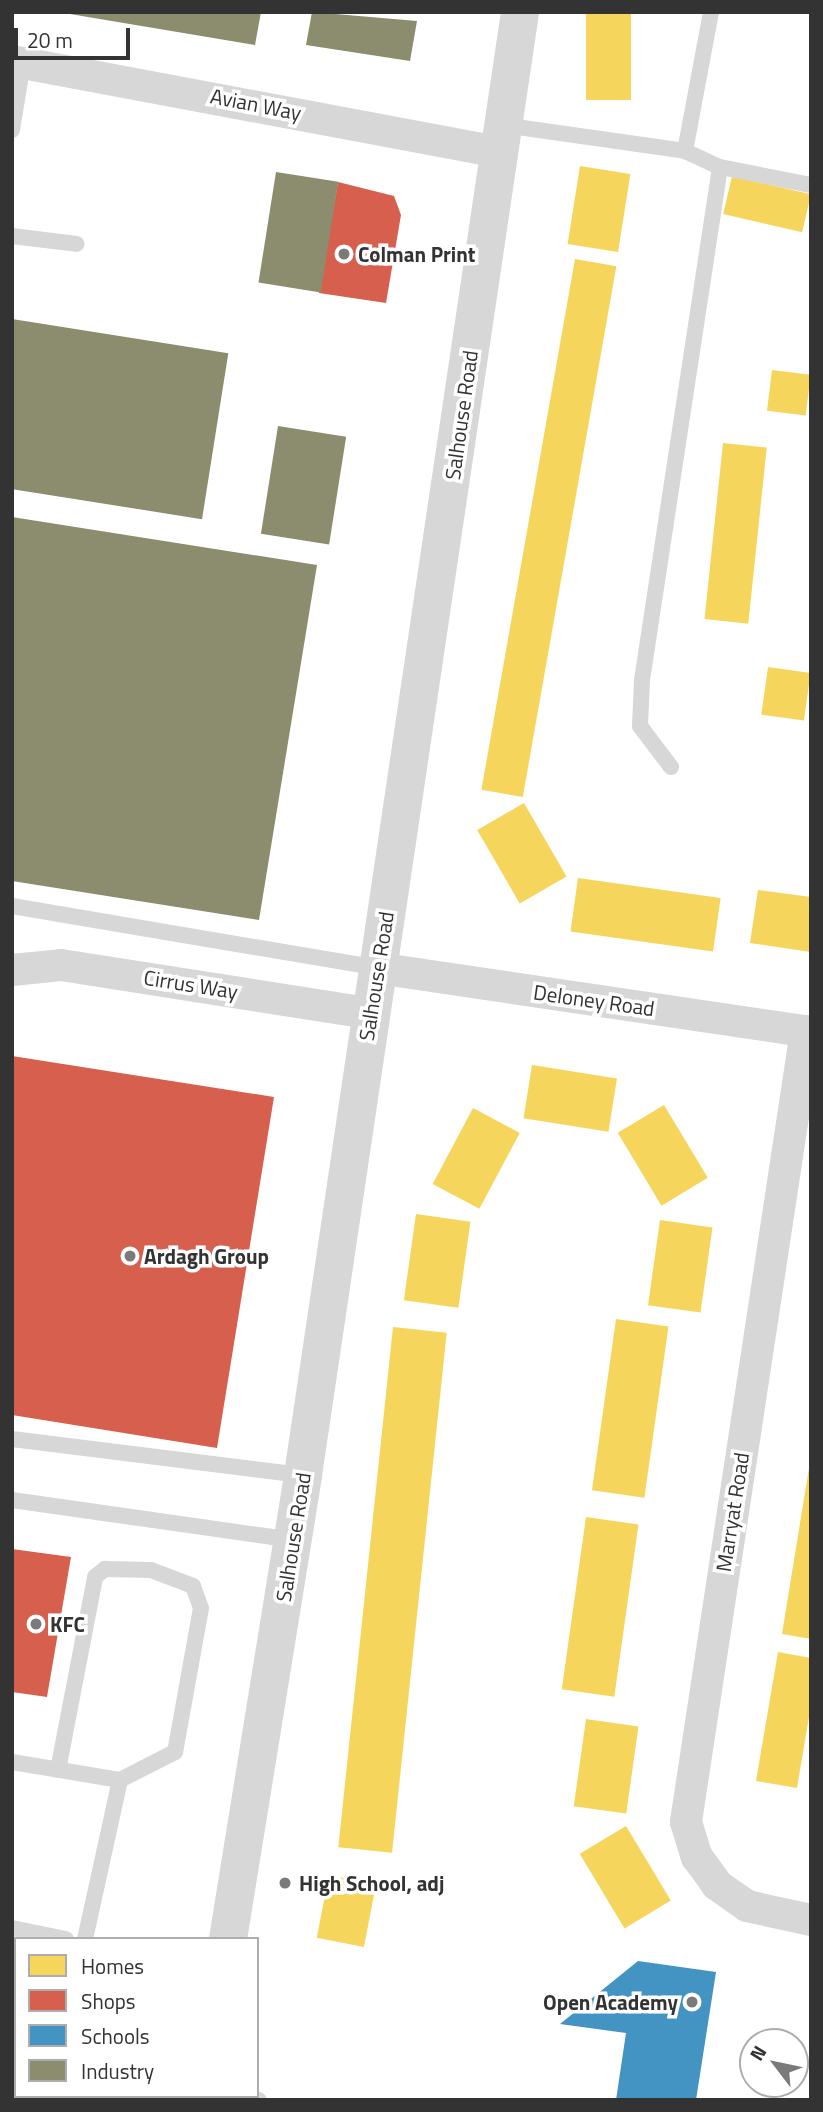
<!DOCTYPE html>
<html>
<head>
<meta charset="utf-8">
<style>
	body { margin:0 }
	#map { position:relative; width:823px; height:2112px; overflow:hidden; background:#fff; font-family:"Titillium Web",sans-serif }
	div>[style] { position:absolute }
	.homes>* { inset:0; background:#f6d55c; transform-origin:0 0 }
	.shops>* { inset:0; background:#d6604d }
	.schools>* { inset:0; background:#4393c3 }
	.industry>* { inset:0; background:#8c8c6e; transform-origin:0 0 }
	.service>* { height:16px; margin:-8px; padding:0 8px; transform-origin:8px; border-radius:8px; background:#d7d7d7 }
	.minor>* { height:32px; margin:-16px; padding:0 16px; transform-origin:16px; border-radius:16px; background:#d7d7d7 }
	.tertiary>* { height:38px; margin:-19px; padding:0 19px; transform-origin:19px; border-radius:19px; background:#d7d7d7 }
	.dots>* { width:19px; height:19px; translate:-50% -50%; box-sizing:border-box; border:4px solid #fff; border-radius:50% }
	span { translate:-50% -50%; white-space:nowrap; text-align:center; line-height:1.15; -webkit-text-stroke:7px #fff; paint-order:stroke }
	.street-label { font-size:21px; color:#333 }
	.poi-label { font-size:21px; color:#333; font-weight:700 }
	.left { translate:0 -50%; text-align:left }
	.right { translate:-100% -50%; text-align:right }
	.frame { position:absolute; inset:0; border:14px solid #333; pointer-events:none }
	.legend { position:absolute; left:14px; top:1937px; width:245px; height:161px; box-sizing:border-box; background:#fff; border:2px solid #adadad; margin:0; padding:9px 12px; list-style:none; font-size:21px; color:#333 }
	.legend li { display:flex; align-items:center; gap:14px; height:35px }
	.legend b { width:35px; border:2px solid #adadad }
	.north { position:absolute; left:739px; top:2028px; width:70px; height:70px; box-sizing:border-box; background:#fff; border:2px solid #adadad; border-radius:50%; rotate:302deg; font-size:19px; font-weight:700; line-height:28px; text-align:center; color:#333 }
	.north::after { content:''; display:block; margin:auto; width:24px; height:32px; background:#7a7a7a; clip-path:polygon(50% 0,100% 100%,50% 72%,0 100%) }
	.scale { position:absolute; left:14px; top:28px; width:116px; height:32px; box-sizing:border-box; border:4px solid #333; border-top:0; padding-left:9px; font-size:21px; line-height:24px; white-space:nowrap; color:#333; -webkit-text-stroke:5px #fff; paint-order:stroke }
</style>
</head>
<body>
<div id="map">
	<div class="homes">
		<div style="left:586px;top:12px;width:45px;height:88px"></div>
		<div style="left:580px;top:166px;width:51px;height:79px;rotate:9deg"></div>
		<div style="left:732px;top:176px;width:81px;height:39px;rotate:13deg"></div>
		<div style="left:575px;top:259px;width:42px;height:539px;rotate:10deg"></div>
		<div style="left:772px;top:370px;width:39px;height:41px;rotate:7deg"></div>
		<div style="left:723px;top:443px;width:44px;height:177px;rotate:6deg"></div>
		<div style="left:768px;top:667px;width:43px;height:48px;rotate:8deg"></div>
		<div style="left:524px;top:803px;width:85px;height:54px;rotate:60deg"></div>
		<div style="left:578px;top:878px;width:144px;height:54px;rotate:8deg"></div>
		<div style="clip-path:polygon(758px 890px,811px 897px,811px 952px,750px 943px)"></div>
		<div style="left:532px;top:1065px;width:86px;height:54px;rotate:9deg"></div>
		<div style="left:664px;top:1105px;width:85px;height:54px;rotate:59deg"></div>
		<div style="left:473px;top:1108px;width:53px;height:86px;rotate:28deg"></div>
		<div style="left:416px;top:1214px;width:55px;height:87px;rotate:8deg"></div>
		<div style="left:660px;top:1220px;width:53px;height:86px;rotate:8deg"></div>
		<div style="left:616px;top:1319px;width:53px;height:173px;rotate:8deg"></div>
		<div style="left:393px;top:1327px;width:54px;height:523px;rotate:6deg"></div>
		<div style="clip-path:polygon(809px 1468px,811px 1468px,811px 1639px,782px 1634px)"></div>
		<div style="left:586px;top:1517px;width:53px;height:174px;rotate:8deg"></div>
		<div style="clip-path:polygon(778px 1652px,811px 1658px,811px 1705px,797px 1788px,756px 1781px)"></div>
		<div style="left:586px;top:1719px;width:53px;height:88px;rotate:8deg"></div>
		<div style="left:626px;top:1826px;width:87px;height:54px;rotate:59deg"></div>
		<div style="left:329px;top:1875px;width:48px;height:64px;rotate:11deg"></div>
	</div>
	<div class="shops">
		<div style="clip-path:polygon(338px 182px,394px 196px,401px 215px,386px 303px,319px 293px)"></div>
		<div style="clip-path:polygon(12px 1056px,274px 1097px,217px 1448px,12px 1415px)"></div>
		<div style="clip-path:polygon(12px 1549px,71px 1557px,47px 1697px,12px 1692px)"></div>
	</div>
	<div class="schools">
		<div style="clip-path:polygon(638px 1961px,716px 1972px,696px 2100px,616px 2100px,626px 2033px,560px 2024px)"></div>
	</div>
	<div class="industry">
		<div style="clip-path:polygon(58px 12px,261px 12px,255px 45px)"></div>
		<div style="clip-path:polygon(312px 12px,417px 21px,410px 61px,306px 45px)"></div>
		<div style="left:276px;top:172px;width:63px;height:112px;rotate:9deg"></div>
		<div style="left:12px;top:319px;width:219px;height:168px;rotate:9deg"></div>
		<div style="left:278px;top:426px;width:69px;height:109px;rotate:9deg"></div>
		<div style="clip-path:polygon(12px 517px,317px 565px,259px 920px,12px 881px)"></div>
	</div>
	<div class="service">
		<div style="left:503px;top:125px;width:184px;rotate:8.1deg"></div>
		<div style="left:685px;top:151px;width:38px;rotate:25deg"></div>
		<div style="left:12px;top:130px;width:68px;rotate:-80.7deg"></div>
		<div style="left:685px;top:151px;width:141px;rotate:-79.4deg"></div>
		<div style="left:12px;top:236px;width:65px;rotate:7deg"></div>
		<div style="left:671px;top:767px;width:51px;rotate:-127.1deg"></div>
		<div style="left:640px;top:726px;width:46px;rotate:-87.5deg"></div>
		<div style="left:642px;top:680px;width:519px;rotate:-81.35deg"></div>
		<div style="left:720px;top:167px;width:93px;rotate:11.2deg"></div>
		<div style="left:12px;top:906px;width:370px;rotate:9.6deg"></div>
		<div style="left:12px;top:1439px;width:293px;rotate:7.1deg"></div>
		<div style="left:12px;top:1500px;width:284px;rotate:8.1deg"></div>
		<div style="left:12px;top:1762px;width:109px;rotate:9.5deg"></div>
		<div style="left:120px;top:1780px;width:163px;rotate:102.4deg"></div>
		<div style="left:58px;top:1770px;width:197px;rotate:-79.1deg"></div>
		<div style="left:95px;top:1577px;width:13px;rotate:-39deg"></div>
		<div style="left:105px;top:1569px;width:46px;rotate:1.2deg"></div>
		<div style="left:151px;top:1570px;width:45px;rotate:20.9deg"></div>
		<div style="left:193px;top:1586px;width:23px;rotate:70deg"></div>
		<div style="left:201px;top:1608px;width:146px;rotate:100.2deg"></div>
		<div style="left:175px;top:1752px;width:62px;rotate:153deg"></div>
		<div style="left:12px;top:1928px;width:55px;rotate:11.5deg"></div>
		<div style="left:12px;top:2033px;width:4px;rotate:14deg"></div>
		<div style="left:239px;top:2096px;width:20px;rotate:11deg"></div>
	</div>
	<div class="minor">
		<div style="left:12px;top:61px;width:494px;rotate:10.6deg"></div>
		<div style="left:377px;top:968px;width:439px;rotate:8.4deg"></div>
		<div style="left:12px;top:970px;width:49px;rotate:-5.8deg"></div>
		<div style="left:61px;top:965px;width:312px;rotate:8.9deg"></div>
		<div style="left:806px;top:1031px;width:800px;rotate:98.63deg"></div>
		<div style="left:686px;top:1822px;width:37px;rotate:73deg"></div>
		<div style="left:697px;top:1857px;width:34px;rotate:54deg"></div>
		<div style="left:717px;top:1885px;width:37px;rotate:35deg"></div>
		<div style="left:747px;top:1906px;width:66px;rotate:12.3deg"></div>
	</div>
	<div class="tertiary">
		<div style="left:228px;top:1939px;width:470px;rotate:-80.8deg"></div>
		<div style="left:303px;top:1475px;width:1479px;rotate:-81.56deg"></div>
		<div style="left:203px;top:2100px;width:4px;rotate:-90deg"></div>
	</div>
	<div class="dots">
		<div style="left:344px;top:254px;background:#7a7a7a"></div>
		<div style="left:130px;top:1256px;background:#7a7a7a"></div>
		<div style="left:36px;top:1624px;background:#7a7a7a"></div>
		<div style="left:285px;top:1883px;background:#7a7a7a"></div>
		<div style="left:692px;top:2002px;background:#7a7a7a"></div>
	</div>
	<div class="street-label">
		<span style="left:256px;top:104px;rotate:11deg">Avian Way</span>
		<span style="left:461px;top:415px;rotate:-82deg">Salhouse Road</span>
		<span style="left:376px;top:976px;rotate:-81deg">Salhouse Road</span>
		<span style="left:191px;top:984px;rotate:9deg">Cirrus Way</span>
		<span style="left:594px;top:1000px;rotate:8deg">Deloney Road</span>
		<span style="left:732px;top:1512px;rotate:-81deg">Marryat Road</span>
		<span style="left:293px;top:1537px;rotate:-81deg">Salhouse Road</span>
	</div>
	<div class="poi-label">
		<span class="left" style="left:358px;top:254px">Colman Print</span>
		<span class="left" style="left:144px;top:1256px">Ardagh Group</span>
		<span class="left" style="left:50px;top:1624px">KFC</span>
		<span class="left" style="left:299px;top:1883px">High School, adj</span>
		<span class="right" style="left:678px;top:2002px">Open Academy</span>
	</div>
	<div class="frame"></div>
	<ul class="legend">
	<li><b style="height:19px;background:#f6d55c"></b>Homes</li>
	<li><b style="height:19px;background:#d6604d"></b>Shops</li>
	<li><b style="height:19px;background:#4393c3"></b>Schools</li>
	<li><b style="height:19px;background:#8c8c6e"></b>Industry</li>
	</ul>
	<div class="north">N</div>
	<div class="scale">20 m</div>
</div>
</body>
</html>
